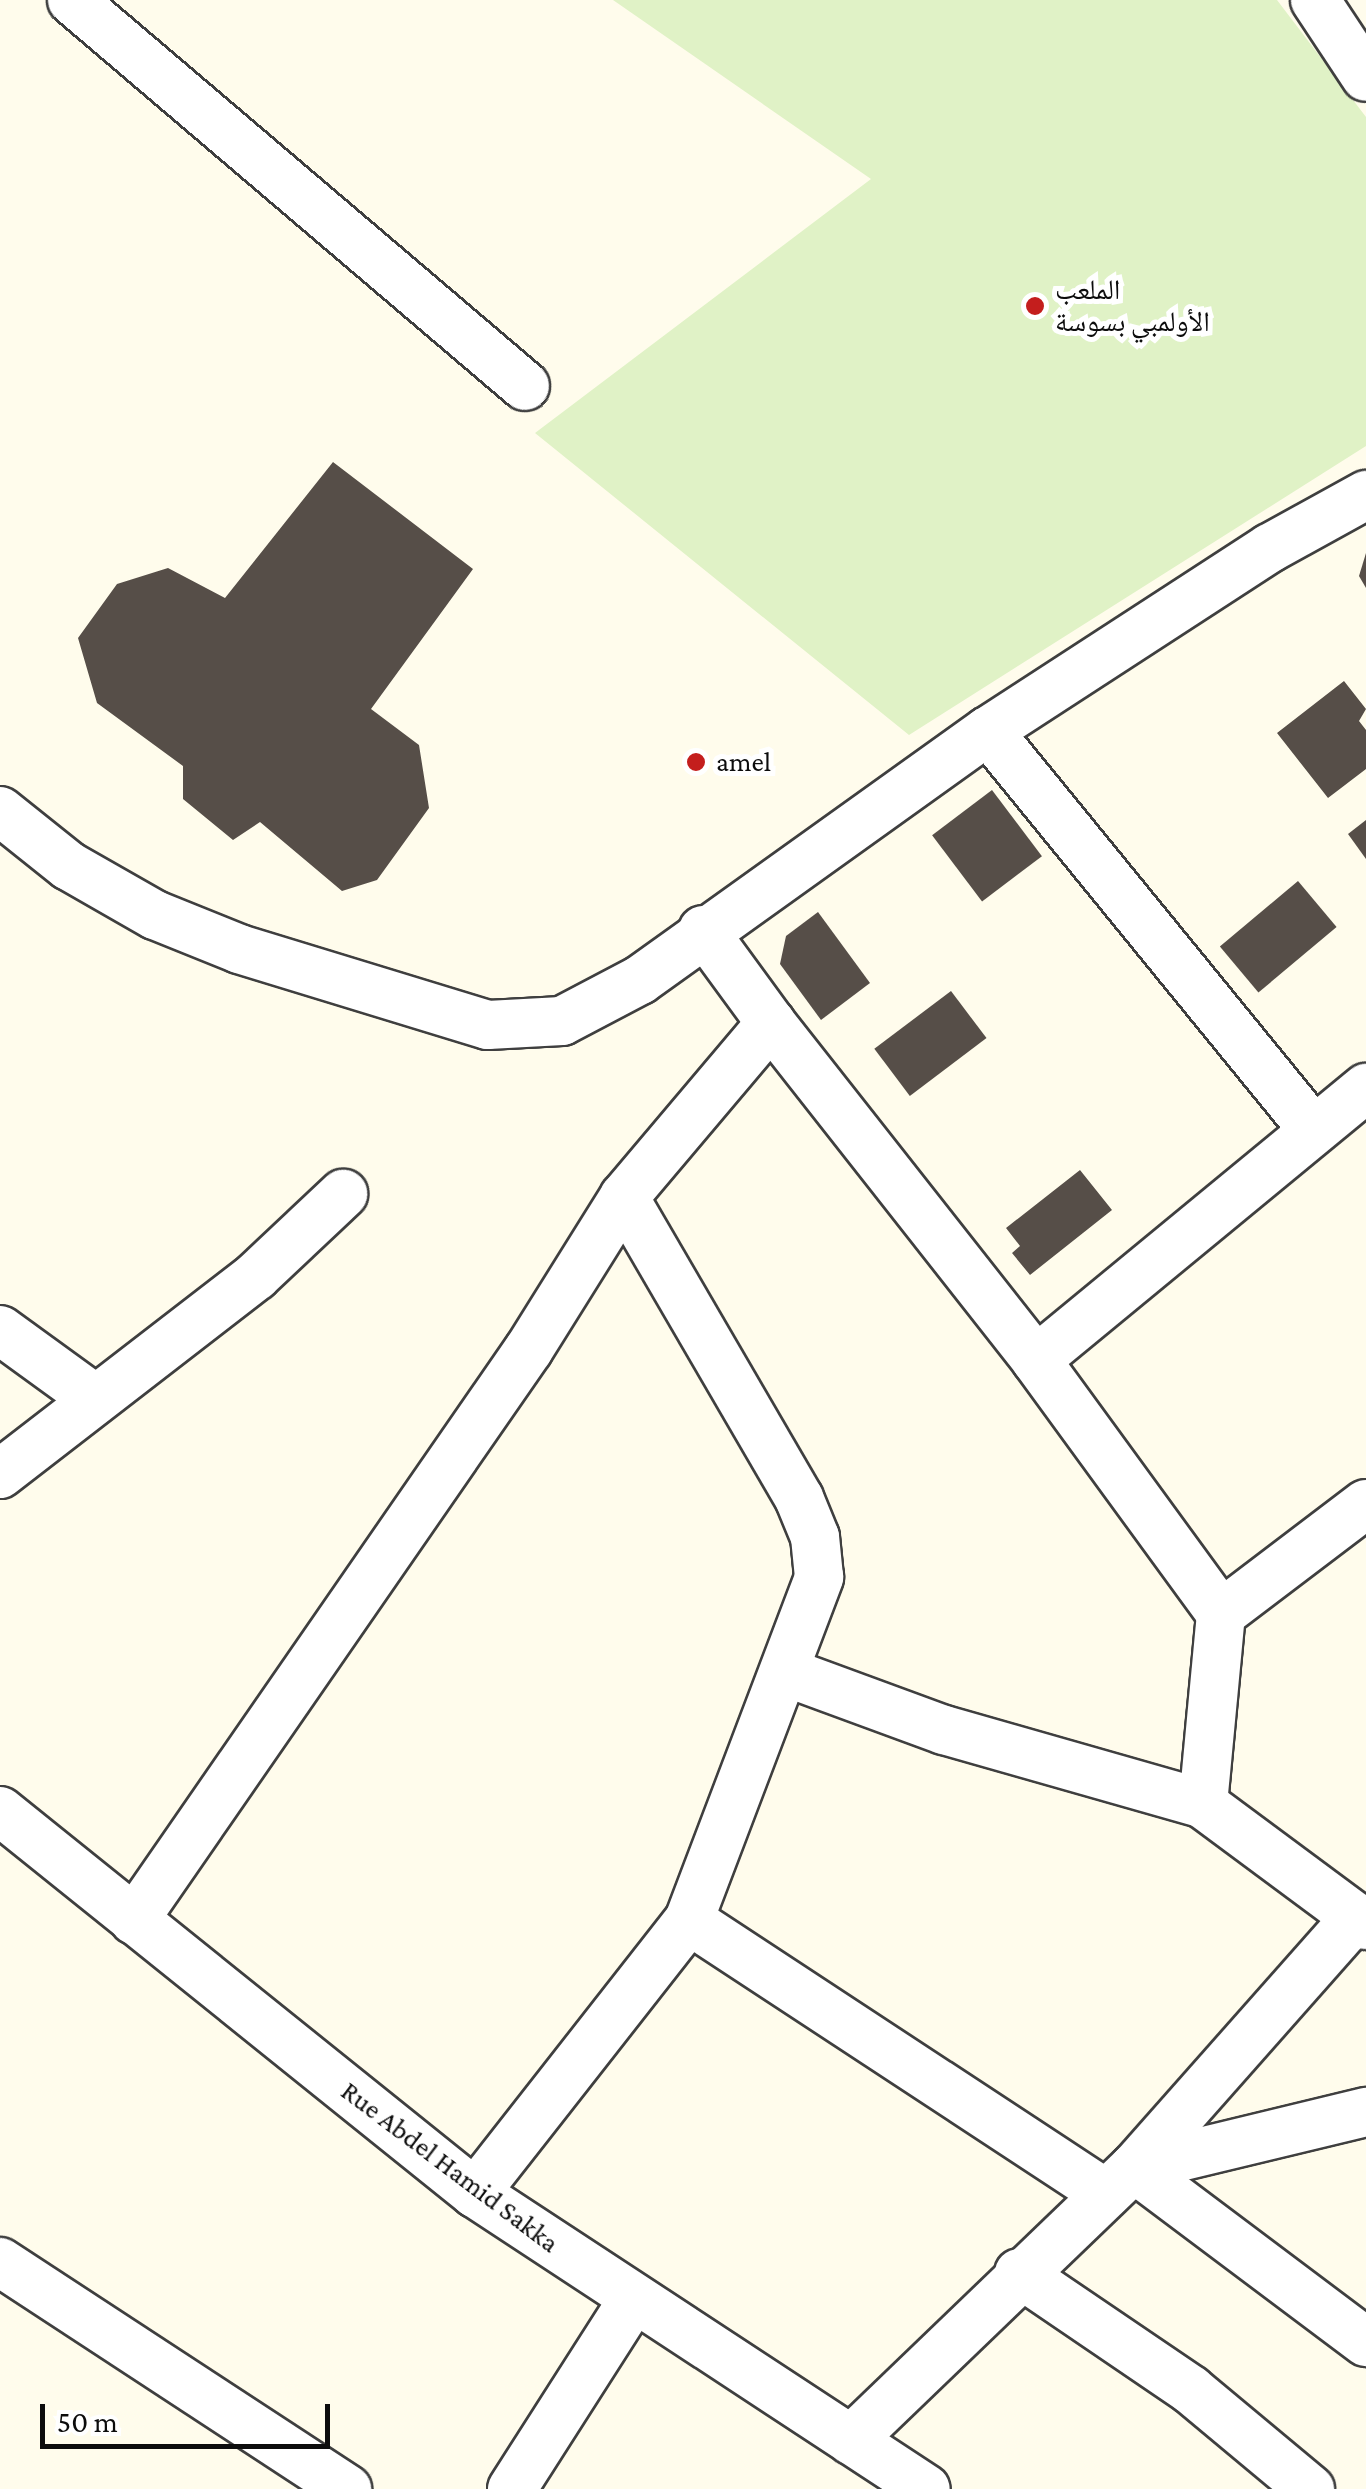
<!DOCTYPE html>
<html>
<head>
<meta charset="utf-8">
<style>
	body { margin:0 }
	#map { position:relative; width:1366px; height:2489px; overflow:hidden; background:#fffcec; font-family:"Crimson Pro","Noto Naskh Arabic",serif }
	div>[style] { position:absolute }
	.pitch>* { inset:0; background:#e0f2c6 }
	.building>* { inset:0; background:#564e48; transform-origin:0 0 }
	.roads { filter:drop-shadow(2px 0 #3f3f3f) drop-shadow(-2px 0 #3f3f3f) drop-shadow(0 2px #3f3f3f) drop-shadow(0 -2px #3f3f3f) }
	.minor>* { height:48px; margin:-24px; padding:0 24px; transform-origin:24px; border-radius:24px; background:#fff }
	.dots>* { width:28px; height:28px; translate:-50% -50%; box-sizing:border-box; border:5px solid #fff; border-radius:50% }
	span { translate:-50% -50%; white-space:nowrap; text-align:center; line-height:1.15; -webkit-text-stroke:10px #fff; paint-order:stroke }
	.poi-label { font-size:28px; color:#0c0c0c }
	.left { translate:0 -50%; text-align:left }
	.street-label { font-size:28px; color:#0c0c0c }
	.scale { position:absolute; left:40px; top:2404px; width:290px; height:45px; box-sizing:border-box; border:5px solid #0c0c0c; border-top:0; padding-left:12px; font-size:30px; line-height:35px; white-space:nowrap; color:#0c0c0c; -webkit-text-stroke:8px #fff; paint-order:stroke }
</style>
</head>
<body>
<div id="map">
	<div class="pitch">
		<div style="clip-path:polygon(613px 0,1277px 0,1366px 117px,1366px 446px,909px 735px,535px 433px,871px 179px)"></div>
	</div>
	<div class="building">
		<div style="clip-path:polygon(333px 462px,473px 569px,371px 709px,419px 745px,429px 808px,377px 880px,342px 891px,260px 822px,233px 840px,183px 799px,183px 766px,97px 703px,78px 638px,117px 584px,168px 568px,225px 598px)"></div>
		<div style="clip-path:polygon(1366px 553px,1366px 588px,1359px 576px)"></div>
		<div style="clip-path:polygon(1344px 681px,1366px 709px,1359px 721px,1366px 730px,1366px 769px,1328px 798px,1277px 733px)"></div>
		<div style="left:992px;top:790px;width:83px;height:75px;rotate:53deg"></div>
		<div style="clip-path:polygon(1366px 820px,1366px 859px,1348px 834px)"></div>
		<div style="left:1298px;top:881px;width:60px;height:102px;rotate:50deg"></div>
		<div style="clip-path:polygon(818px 912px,870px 983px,821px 1020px,780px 964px,786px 936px)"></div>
		<div style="left:951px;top:991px;width:59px;height:96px;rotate:53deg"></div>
		<div style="clip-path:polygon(1080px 1170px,1112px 1210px,1030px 1275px,1012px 1253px,1020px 1246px,1006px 1228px)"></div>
	</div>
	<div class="roads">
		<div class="minor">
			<div style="left:72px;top:0;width:595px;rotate:40.43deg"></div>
			<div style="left:1315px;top:0;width:92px;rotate:56.5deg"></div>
			<div style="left:988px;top:731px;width:511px;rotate:50.8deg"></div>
			<div style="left:0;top:811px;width:88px;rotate:38.6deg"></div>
			<div style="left:69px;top:866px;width:99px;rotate:29.7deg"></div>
			<div style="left:155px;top:915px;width:91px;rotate:22deg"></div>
			<div style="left:239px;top:949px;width:260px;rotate:17deg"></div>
			<div style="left:488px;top:1025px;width:74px;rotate:-3.1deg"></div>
			<div style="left:562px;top:1021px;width:88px;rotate:-27.7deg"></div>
			<div style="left:640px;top:980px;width:428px;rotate:-35.6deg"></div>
			<div style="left:988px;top:731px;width:336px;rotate:-33deg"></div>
			<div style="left:1270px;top:548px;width:110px;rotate:-28.9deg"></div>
			<div style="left:703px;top:930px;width:115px;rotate:53.8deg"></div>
			<div style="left:0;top:1330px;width:117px;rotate:36deg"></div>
			<div style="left:1036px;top:1360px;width:428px;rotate:-39.5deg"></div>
			<div style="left:0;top:1474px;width:324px;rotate:-37.7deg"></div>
			<div style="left:256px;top:1276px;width:120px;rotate:-43.3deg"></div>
			<div style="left:786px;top:1672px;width:168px;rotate:20.2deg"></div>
			<div style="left:944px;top:1730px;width:269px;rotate:15.9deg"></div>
			<div style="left:1203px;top:1804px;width:203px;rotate:36.6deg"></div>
			<div style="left:1203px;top:1804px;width:191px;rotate:-84.6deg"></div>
			<div style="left:0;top:1811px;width:610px;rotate:38.81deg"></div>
			<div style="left:475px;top:2193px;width:539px;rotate:33.28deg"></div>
			<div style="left:134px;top:1920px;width:694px;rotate:-55.33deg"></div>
			<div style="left:529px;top:1349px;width:179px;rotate:-58deg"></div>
			<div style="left:624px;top:1197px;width:228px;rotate:-49.8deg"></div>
			<div style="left:771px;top:1023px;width:429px;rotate:51.8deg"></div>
			<div style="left:1036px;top:1360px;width:314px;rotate:53.9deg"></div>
			<div style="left:1221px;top:1614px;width:182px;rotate:-37.2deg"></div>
			<div style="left:689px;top:1920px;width:499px;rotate:33.3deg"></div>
			<div style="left:1134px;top:2168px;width:290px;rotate:36.9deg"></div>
			<div style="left:1134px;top:2168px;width:239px;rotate:-13.6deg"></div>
			<div style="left:475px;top:2193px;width:347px;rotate:-51.9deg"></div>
			<div style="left:689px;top:1920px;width:367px;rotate:-69.2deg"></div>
			<div style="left:819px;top:1577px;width:40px;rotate:-95.7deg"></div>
			<div style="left:815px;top:1537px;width:42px;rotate:-112.3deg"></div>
			<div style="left:799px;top:1498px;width:348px;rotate:-120.2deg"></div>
			<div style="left:0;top:2262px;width:415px;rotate:33.2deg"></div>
			<div style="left:1019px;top:2273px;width:208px;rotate:34.2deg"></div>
			<div style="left:1191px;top:2390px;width:155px;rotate:39.8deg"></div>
			<div style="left:851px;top:2440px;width:393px;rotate:-43.9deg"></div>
			<div style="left:1134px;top:2168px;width:335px;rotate:-48.5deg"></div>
			<div style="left:512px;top:2489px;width:224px;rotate:-57.4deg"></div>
		</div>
	</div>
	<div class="dots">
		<div style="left:1035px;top:306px;background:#c41e1d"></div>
		<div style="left:696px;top:762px;background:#c41e1d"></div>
	</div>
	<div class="poi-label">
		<span class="left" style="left:1055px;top:306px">الملعب<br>الأولمبي بسوسة</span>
		<span class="left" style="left:716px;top:762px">amel</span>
	</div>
	<div class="street-label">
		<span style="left:450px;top:2167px;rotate:37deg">Rue Abdel Hamid Sakka</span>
	</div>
	<div class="scale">50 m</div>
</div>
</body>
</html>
